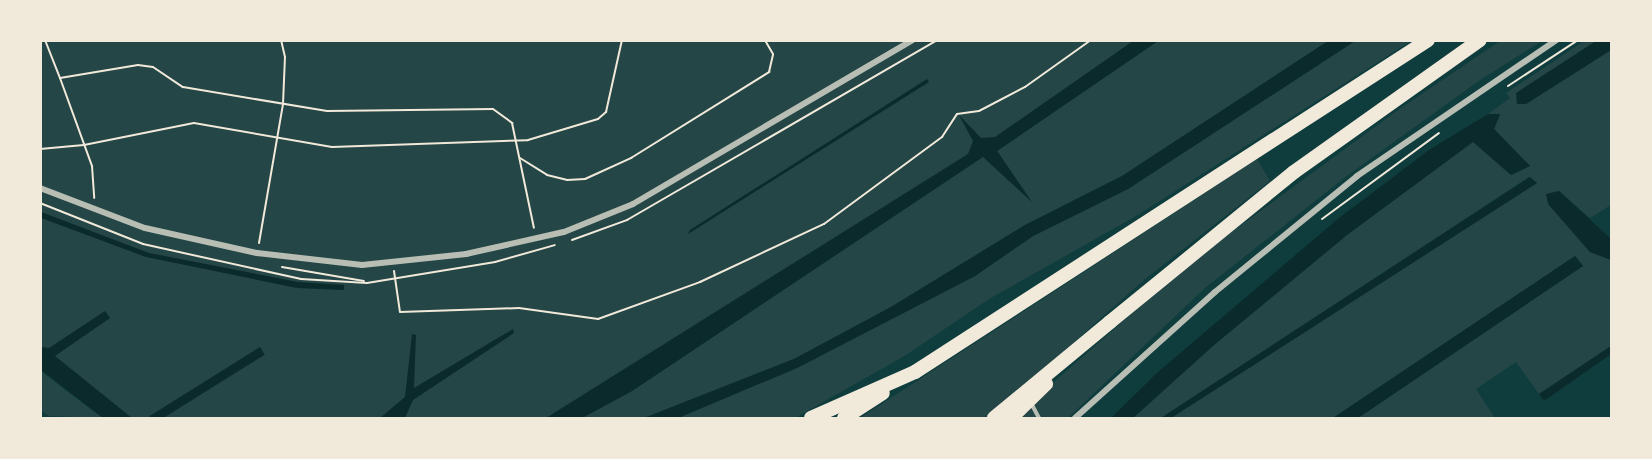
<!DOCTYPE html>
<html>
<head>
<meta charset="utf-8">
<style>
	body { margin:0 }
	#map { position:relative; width:1652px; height:459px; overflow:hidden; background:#0f3d3e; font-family:"Archivo Narrow",sans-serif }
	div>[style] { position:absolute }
	.green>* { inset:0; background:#244646 }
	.water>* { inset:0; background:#0a2a2b; transform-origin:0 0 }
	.path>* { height:2px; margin:-1px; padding:0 1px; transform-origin:1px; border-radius:1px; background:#f1e9da }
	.service>* { height:4px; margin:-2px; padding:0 2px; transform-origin:2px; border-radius:2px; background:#b8beb3 }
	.minor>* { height:6px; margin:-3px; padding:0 3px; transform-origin:3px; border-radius:3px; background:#b8beb3 }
	.trunk>* { height:14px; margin:-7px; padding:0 7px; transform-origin:7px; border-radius:7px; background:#f1e9da }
	.motorway>* { height:14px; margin:-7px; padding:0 7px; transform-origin:7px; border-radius:7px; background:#f1e9da }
	span { translate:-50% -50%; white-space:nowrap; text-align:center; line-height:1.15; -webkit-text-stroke:5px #f1e9da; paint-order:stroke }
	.frame { position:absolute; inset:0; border:42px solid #f1e9da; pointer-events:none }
</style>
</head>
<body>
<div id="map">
	<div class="green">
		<div style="clip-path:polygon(40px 41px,1145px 41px,568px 418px,115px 418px,41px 361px)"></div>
		<div style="clip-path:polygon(1158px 41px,1328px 41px,1122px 176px,1025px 225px,891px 307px,794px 359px,644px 418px,582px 418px,632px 391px,983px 156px,1031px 201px,997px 151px)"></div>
		<div style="clip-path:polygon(1355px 41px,1411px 41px,1136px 216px,989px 299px,906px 355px,795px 418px,678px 418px,797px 368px,975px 276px,1033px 236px,1128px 189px)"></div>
		<div style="clip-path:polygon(1500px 41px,1542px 41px,1480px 80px,1348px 175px,1205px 288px,1068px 418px,1013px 418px,1187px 265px,1398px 110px)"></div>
		<div style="clip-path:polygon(1584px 41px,1596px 41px,1517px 93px,1517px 104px,1526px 104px,1611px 50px,1611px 205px,1590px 218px,1559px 191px,1546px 195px,1590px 252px,1611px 260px,1611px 346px,1539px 394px,1516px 362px,1476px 389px,1495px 418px,1358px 418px,1583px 266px,1575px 256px,1333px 418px,1171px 418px,1537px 183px,1529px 177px,1161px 418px,1133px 418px,1214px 345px,1347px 235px,1473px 141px,1511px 175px,1530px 166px,1494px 129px,1500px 114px,1488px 114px,1510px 98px,1506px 93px)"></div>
		<div style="clip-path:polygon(1257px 159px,1270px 181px,1145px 279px,989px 418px,860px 418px)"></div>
		<div style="clip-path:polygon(40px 370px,69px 393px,103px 418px,49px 416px,41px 410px)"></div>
	</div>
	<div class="water">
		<div style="clip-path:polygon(1133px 41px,1158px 41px,997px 151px,1032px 202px,983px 157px,632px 391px,582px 418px,546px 418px,968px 154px,973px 141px,959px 115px,981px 138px,995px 137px)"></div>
		<div style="clip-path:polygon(1328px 41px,1355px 41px,1128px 189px,1033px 236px,975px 276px,797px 368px,678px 418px,644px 418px,794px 359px,891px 307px,1025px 225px,1122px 176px)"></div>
		<div style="clip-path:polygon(1596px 41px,1611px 41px,1611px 50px,1526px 104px,1517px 104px,1516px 93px)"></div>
		<div style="clip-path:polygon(927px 79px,929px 82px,688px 234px,690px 230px)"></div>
		<div style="clip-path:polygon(1488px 114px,1500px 114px,1494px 129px,1530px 166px,1511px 175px,1473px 142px,1347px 235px,1214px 345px,1133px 418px,1111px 418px,1158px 372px,1339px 218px,1429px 150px)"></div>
		<div style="clip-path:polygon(1530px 177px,1537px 183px,1171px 418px,1161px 418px)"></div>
		<div style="clip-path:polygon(1559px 191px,1611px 239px,1611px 260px,1590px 252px,1548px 204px,1546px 194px)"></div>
		<div style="clip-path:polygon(41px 212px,149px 253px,298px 282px,344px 285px,344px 290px,297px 288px,146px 257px,41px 218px)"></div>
		<div style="clip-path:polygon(1575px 256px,1583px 266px,1358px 418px,1333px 418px)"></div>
		<div style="clip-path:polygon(105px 311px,110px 318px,55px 356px,132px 418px,103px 418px,41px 370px,41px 347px,49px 348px)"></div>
		<div style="clip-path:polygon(513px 329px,514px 333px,413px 400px,405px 418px,380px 418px,405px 397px,412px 334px,416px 335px,414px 388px)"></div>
		<div style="clip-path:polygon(1611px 346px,1611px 354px,1544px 401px,1539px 394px)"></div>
		<div style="left:260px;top:347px;width:9px;height:130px;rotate:58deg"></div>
	</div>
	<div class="path">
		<div style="left:45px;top:40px;width:41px;rotate:68.5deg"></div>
		<div style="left:60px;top:78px;width:79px;rotate:-9.5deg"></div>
		<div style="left:138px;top:65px;width:15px;rotate:8deg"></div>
		<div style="left:153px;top:67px;width:36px;rotate:34deg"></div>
		<div style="left:183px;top:87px;width:146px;rotate:9.5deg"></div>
		<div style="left:327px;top:111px;width:166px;rotate:-0.7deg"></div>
		<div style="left:493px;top:109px;width:24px;rotate:36deg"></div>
		<div style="left:512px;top:123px;width:107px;rotate:78.2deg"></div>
		<div style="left:60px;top:78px;width:94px;rotate:70deg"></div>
		<div style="left:92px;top:166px;width:32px;rotate:86deg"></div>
		<div style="left:1508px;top:86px;width:84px;rotate:-33.3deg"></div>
		<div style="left:40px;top:149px;width:44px;rotate:-5.2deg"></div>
		<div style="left:84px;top:145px;width:112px;rotate:-11.3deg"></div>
		<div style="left:194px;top:123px;width:140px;rotate:9.9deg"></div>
		<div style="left:332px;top:147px;width:196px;rotate:-2deg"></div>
		<div style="left:528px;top:140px;width:73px;rotate:-16.7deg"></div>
		<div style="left:598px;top:119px;width:11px;rotate:-41deg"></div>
		<div style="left:606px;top:112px;width:74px;rotate:-77.5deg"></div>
		<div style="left:520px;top:158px;width:32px;rotate:32deg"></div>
		<div style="left:547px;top:175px;width:21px;rotate:14deg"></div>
		<div style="left:567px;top:180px;width:18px;rotate:-3deg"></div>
		<div style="left:585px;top:179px;width:51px;rotate:-24.5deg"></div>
		<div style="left:631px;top:158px;width:163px;rotate:-31.9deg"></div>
		<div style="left:769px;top:72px;width:18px;rotate:-77deg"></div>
		<div style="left:773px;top:54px;width:16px;rotate:-120deg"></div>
		<div style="left:40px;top:203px;width:111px;rotate:21.7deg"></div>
		<div style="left:143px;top:244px;width:162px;rotate:12.5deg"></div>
		<div style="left:301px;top:279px;width:66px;rotate:3.5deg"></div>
		<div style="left:367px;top:283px;width:130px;rotate:-9.3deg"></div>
		<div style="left:495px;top:262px;width:62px;rotate:-15.8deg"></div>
		<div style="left:1611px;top:214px;width:1px"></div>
		<div style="left:1322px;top:219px;width:145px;rotate:-36.3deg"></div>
		<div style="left:572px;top:240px;width:59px;rotate:-20deg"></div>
		<div style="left:627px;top:220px;width:358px;rotate:-30.1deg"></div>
		<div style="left:259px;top:243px;width:141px;rotate:-80.2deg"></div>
		<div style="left:283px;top:104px;width:47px;rotate:-87.6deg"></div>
		<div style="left:285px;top:57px;width:17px;rotate:-103deg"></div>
		<div style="left:282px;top:267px;width:83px;rotate:9.7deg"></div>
		<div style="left:394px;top:271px;width:41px;rotate:81.7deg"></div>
		<div style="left:400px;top:312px;width:119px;rotate:-1.9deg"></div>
		<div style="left:519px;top:308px;width:80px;rotate:7.9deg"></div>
		<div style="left:598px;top:319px;width:109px;rotate:-19.9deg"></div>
		<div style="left:700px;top:282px;width:137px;rotate:-25.1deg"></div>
		<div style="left:824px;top:224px;width:147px;rotate:-36.4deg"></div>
		<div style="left:942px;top:137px;width:27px;rotate:-57deg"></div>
		<div style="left:957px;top:114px;width:22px;rotate:-8deg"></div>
		<div style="left:979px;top:111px;width:52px;rotate:-27.6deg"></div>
		<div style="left:1025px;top:87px;width:81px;rotate:-35.5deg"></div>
	</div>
	<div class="service">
		<div style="left:1031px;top:403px;width:17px;rotate:62deg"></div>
	</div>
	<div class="minor">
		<div style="left:40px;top:188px;width:112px;rotate:20.9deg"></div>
		<div style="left:145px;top:228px;width:115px;rotate:12.6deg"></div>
		<div style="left:257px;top:253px;width:106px;rotate:6.5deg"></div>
		<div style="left:362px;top:265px;width:105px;rotate:-6deg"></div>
		<div style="left:466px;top:254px;width:100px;rotate:-12.7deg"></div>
		<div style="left:564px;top:232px;width:74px;rotate:-22.1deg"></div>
		<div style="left:633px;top:204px;width:324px;rotate:-30.4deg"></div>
		<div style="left:1075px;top:418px;width:188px;rotate:-42deg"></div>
		<div style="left:1215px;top:292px;width:183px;rotate:-39.2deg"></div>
		<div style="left:1357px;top:176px;width:241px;rotate:-34.3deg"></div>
	</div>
	<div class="trunk">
		<div style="left:1110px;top:322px;width:237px;rotate:-39.2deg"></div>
		<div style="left:1294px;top:172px;width:228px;rotate:-35.4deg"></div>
		<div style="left:915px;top:372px;width:611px;rotate:-32.91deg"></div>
	</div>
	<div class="motorway">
		<div style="left:811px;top:418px;width:114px;rotate:-23.9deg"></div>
		<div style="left:844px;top:418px;width:46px;rotate:-32.7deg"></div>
		<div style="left:994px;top:418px;width:151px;rotate:-39.6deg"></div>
		<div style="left:1011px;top:418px;width:49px;rotate:-44.2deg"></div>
	</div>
	<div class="frame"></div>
</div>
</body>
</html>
